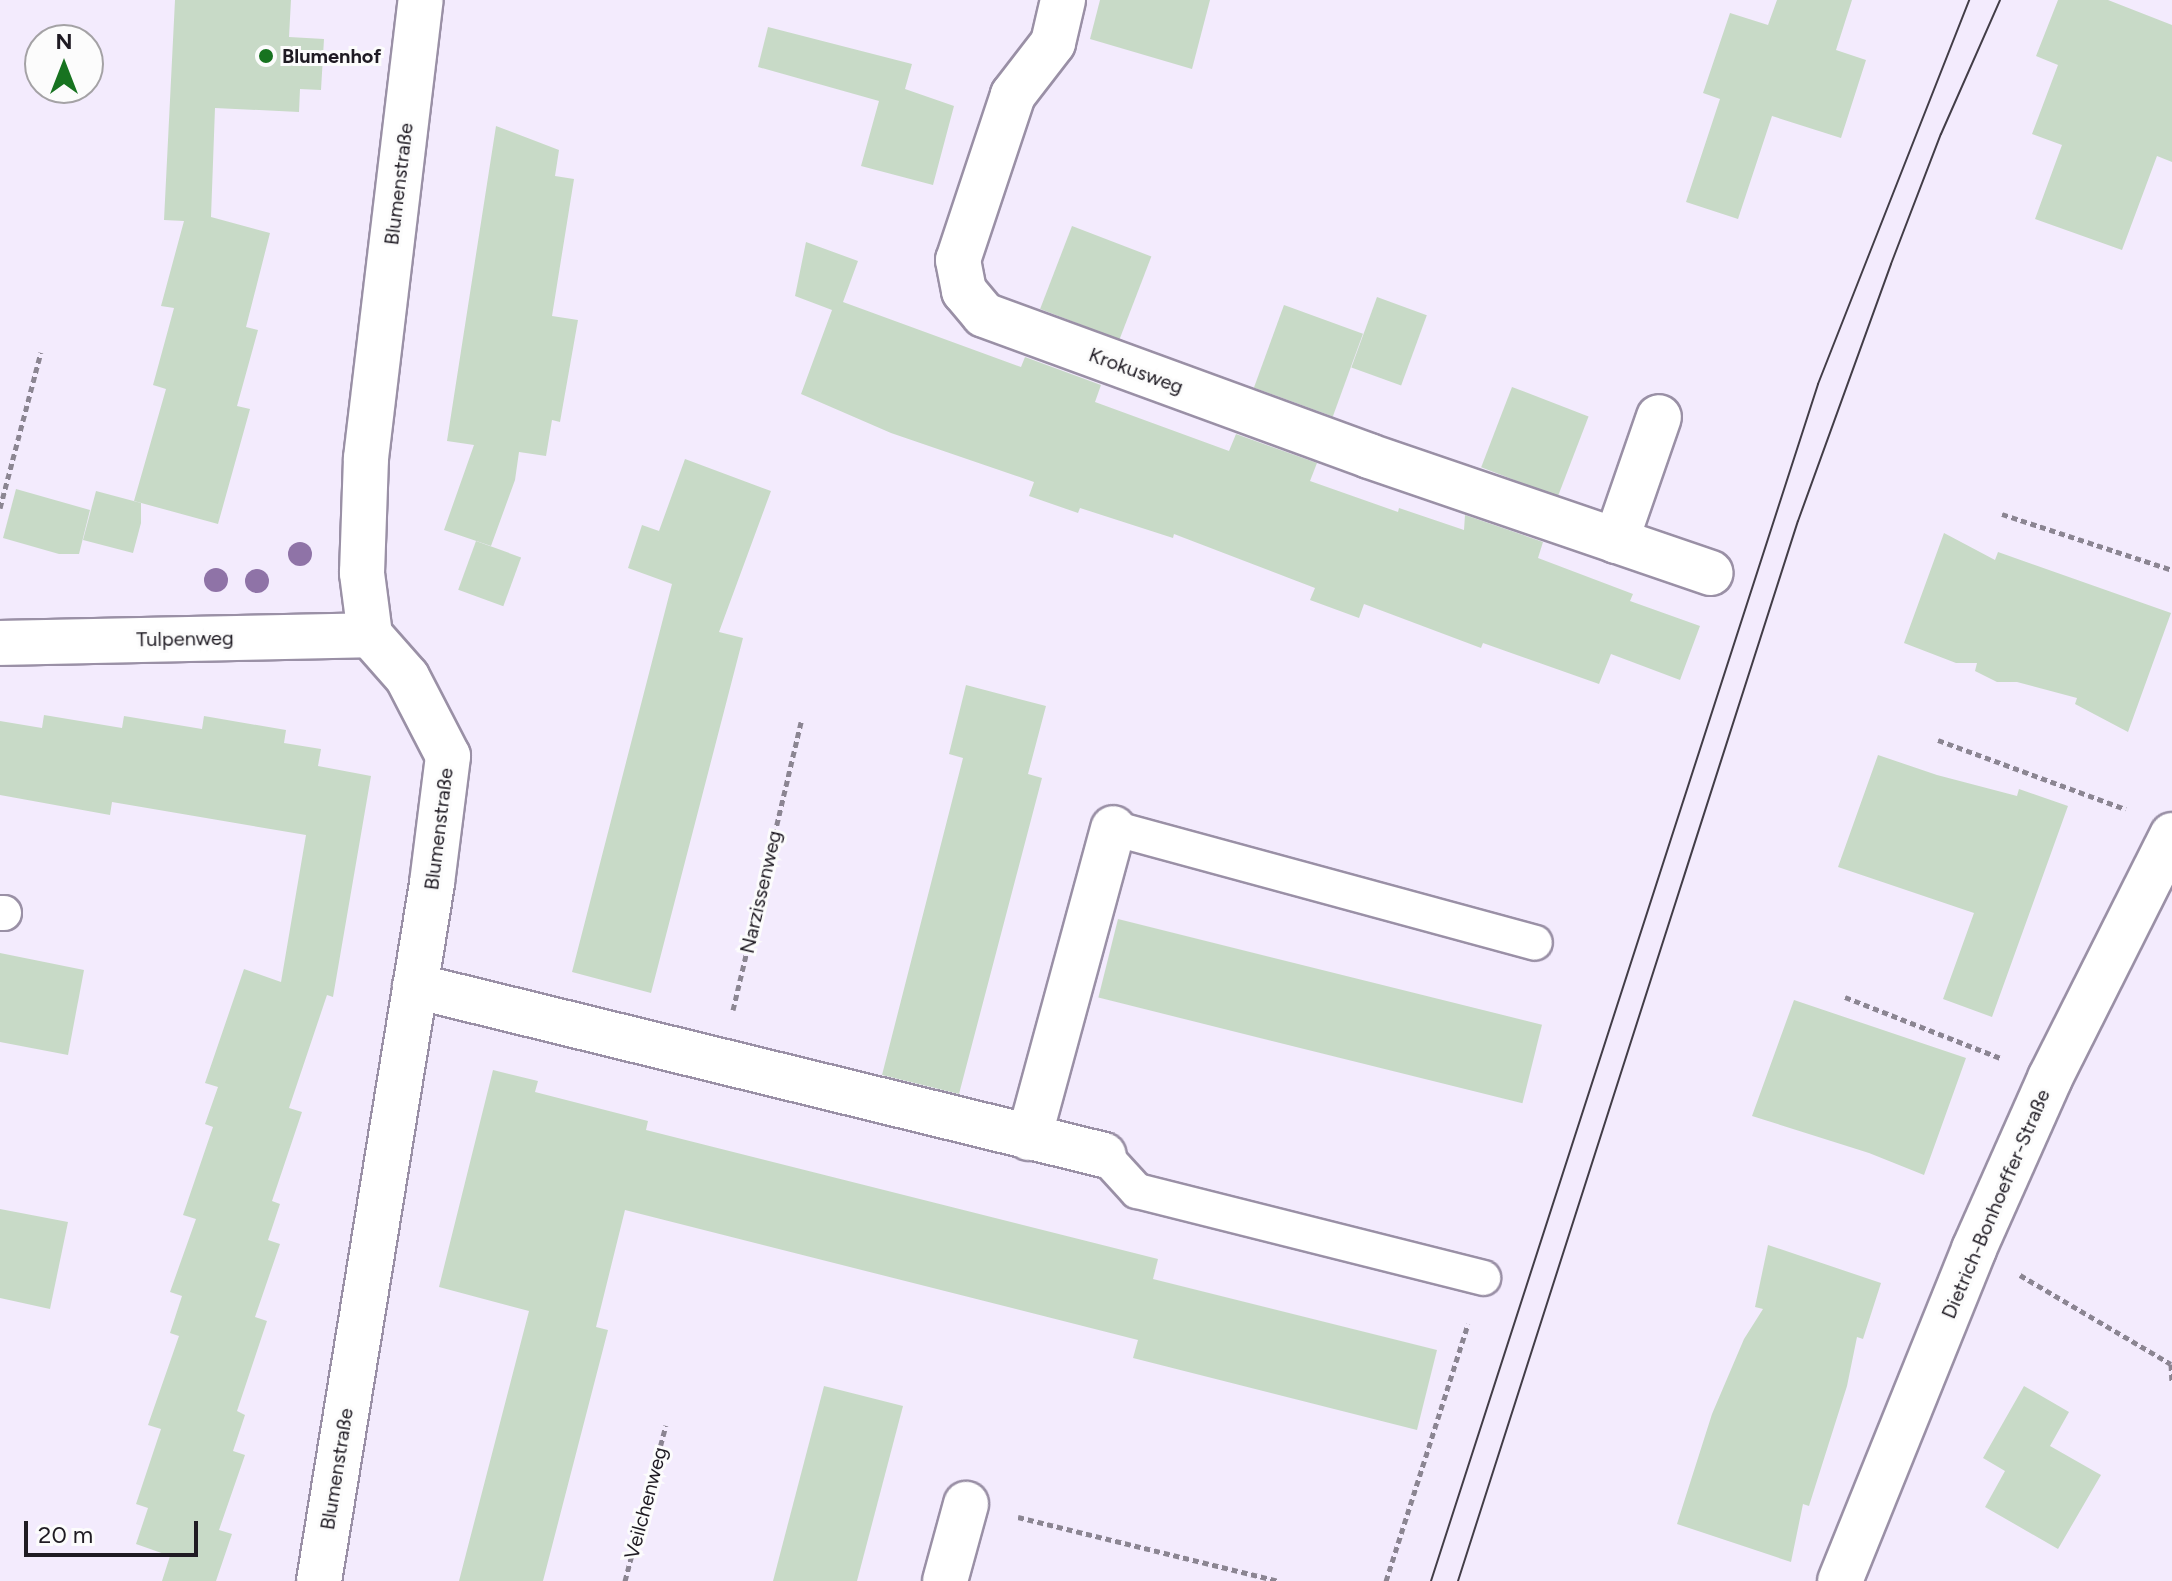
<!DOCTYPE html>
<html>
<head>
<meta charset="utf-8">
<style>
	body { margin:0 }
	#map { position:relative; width:2172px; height:1581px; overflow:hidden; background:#f3ebfd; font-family:Figtree,sans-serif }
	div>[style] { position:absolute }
	.building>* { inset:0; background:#c8dac7; transform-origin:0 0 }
	.path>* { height:5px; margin-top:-2.5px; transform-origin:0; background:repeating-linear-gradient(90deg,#8b8592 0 6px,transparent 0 10px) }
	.roads { filter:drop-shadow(2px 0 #9a90a6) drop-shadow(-2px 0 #9a90a6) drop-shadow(0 2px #9a90a6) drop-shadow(0 -2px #9a90a6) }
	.lane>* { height:34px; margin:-17px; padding:0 17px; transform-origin:17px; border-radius:17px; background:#fff }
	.street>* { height:44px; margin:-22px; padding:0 22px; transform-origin:22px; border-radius:22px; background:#fff }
	.tram>* { height:2px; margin:-1px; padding:0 1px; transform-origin:1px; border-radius:1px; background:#423d47 }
	.trees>* { width:24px; height:24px; margin:-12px; border-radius:50%; background:#8f73a7 }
	.dots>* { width:22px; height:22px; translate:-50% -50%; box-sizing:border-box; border:4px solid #fcfcfc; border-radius:50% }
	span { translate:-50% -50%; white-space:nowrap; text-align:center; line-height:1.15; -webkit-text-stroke:6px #fcfcfc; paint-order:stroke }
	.poi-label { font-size:20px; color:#1f1b23; font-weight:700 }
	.left { translate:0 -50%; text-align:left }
	.street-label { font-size:20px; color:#1f1b23 }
	.north { position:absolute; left:24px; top:24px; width:80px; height:80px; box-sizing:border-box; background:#fcfcfc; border:2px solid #a4a2a5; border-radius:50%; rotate:0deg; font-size:22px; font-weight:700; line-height:32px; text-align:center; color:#1f1b23 }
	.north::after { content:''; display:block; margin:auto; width:28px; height:36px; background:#177320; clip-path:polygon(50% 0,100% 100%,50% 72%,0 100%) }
	.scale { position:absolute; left:24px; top:1521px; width:174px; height:36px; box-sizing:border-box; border:4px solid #1f1b23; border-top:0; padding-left:10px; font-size:24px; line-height:28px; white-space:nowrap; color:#1f1b23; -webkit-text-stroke:6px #fcfcfc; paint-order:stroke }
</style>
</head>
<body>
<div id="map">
	<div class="building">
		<div style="clip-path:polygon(175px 0,291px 0,289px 37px,324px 39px,321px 90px,300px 89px,299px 112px,215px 108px,211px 217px,270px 233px,246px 327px,258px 330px,237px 406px,250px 409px,218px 524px,134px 501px,166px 389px,153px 385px,174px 308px,161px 306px,184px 221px,164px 220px)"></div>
		<div style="clip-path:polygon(1100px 0,1210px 0,1192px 69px,1090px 39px)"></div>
		<div style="clip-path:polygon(1777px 0,1852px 0,1836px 50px,1866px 60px,1841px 138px,1772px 116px,1738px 219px,1686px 202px,1720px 99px,1703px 93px,1730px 13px,1768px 25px)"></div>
		<div style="clip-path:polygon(2058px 0,2108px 0,2172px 25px,2172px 162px,2157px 156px,2122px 250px,2035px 219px,2062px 145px,2032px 134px,2058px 65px,2036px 56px)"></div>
		<div style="clip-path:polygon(768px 27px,912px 64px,905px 89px,954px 106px,933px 185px,861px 166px,879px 101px,758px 67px)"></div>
		<div style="clip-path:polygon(496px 126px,559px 150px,555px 176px,574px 179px,552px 316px,578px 320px,560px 422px,552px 420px,546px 456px,519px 452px,515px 480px,491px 546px,444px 530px,474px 445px,447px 441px)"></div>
		<div style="left:1072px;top:226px;width:85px;height:89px;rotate:21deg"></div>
		<div style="clip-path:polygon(806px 242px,858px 261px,843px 302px,1021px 367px,1025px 357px,1101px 385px,1095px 402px,1229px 451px,1236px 434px,1317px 463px,1310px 481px,1398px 512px,1399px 508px,1464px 530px,1465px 515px,1543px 542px,1538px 558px,1633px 594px,1630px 601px,1700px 626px,1680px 680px,1611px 654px,1599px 684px,1483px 643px,1481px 648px,1364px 604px,1359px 618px,1310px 600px,1315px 588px,1174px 534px,1173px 538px,1080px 508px,1078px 513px,1029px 496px,1034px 482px,891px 433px,801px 394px,832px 310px,795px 296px)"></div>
		<div style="left:1377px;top:297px;width:53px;height:75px;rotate:20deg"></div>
		<div style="left:1284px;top:305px;width:84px;height:88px;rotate:20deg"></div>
		<div style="left:1512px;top:387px;width:82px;height:86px;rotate:21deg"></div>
		<div style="clip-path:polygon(685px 459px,771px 491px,719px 632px,743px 638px,651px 993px,572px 972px,672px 584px,628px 568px,642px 525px,659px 531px)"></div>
		<div style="clip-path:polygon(16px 489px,90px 510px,79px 554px,59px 554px,3px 538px)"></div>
		<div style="clip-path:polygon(96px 491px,141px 503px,141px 523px,133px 553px,83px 540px)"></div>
		<div style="clip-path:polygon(1944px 533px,1995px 560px,1998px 552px,2171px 613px,2128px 732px,2075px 704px,2077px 698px,2017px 682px,1997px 682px,1975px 671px,1977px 663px,1956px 663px,1904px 643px)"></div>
		<div style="left:476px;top:541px;width:48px;height:52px;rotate:20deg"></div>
		<div style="clip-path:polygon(966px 685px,1046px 706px,1028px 774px,1042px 778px,959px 1094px,882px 1075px,963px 758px,949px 754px)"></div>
		<div style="clip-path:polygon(44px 715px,122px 728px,124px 716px,202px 729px,204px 716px,286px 730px,284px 743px,321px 749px,318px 766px,371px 776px,333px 997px,327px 995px,289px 1108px,302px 1112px,272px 1201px,280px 1204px,268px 1240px,280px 1244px,255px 1317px,267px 1321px,237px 1411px,245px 1415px,233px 1451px,245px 1455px,219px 1530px,232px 1534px,216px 1581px,162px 1581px,170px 1556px,136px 1544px,148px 1508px,136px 1504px,161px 1429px,148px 1425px,179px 1336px,170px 1333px,182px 1296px,170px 1292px,196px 1219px,183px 1215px,213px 1127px,205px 1124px,218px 1087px,205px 1083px,244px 969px,281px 982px,306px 835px,112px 802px,110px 815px,0 795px,0 721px,42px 728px)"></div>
		<div style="clip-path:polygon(1878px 755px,1937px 775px,2017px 796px,2019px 789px,2068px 806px,1992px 1017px,1943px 999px,1974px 913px,1838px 867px)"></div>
		<div style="left:1118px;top:919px;width:437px;height:81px;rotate:14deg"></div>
		<div style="clip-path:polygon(0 953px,84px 970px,68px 1055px,0 1042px)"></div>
		<div style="clip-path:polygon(1794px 1000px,1966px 1058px,1924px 1175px,1869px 1153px,1752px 1116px)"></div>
		<div style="clip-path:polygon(493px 1070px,538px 1081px,535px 1092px,648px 1121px,646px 1130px,1158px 1259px,1153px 1279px,1437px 1350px,1417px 1430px,1133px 1358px,1138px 1340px,625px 1210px,596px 1327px,608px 1330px,543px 1581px,459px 1581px,529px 1311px,439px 1287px)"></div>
		<div style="clip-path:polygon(0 1209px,68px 1222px,50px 1309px,0 1298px)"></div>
		<div style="clip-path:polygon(1768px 1245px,1881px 1283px,1863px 1339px,1857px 1337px,1847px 1386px,1809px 1506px,1803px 1504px,1791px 1562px,1677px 1524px,1712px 1414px,1744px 1339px,1763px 1309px,1755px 1307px)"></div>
		<div style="clip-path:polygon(824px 1386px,903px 1406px,872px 1524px,857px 1581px,773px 1581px)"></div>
		<div style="clip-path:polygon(2024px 1386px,2069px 1412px,2050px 1446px,2101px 1475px,2058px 1549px,1985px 1507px,2005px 1471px,1983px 1458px)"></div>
	</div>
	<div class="path">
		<div style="left:0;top:508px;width:161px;rotate:-75.3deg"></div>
		<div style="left:2002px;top:514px;width:179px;rotate:18.2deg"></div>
		<div style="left:1938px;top:740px;width:200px;rotate:20.2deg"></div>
		<div style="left:1845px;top:997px;width:168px;rotate:21.4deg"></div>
		<div style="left:733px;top:1010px;width:296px;rotate:-76.7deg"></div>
		<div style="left:2020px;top:1275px;width:175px;rotate:30.5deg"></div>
		<div style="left:2171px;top:1364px;width:17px;rotate:87deg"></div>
		<div style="left:1018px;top:1517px;width:269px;rotate:13.8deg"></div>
		<div style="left:625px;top:1581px;width:161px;rotate:-75.3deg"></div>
		<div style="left:1386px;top:1581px;width:270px;rotate:-72.3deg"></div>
	</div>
	<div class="roads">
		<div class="lane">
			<div style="left:1113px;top:828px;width:437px;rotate:15.2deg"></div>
			<div style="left:0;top:913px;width:4px"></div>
			<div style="left:1104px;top:1155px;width:49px;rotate:47.5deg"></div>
			<div style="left:1137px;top:1191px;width:357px;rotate:14.1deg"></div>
		</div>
		<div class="street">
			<div style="left:1063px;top:0;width:44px;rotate:103.1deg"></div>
			<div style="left:1053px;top:43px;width:66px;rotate:127.6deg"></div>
			<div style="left:1013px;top:95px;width:174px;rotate:108.4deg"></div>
			<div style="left:958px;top:260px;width:32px;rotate:79deg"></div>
			<div style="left:964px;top:291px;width:31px;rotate:50deg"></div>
			<div style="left:984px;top:315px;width:410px;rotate:20.1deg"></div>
			<div style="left:1369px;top:456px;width:361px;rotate:18.9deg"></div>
			<div style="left:1616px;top:541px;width:131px;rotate:-70.9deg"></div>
			<div style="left:0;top:643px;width:370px;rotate:-1.2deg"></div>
			<div style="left:415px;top:986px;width:709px;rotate:13.78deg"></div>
			<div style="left:1029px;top:1138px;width:321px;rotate:-74.8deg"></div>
			<div style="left:319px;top:1581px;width:707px;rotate:-80.8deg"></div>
			<div style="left:432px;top:883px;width:128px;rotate:-82.8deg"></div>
			<div style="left:448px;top:756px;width:89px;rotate:-117.4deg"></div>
			<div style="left:407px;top:677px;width:56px;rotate:-131.4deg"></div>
			<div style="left:370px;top:635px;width:63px;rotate:-97.4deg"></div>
			<div style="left:362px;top:573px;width:115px;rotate:-88deg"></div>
			<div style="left:366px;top:458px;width:461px;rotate:-83.2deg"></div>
			<div style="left:945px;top:1581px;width:80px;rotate:-74.7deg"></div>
			<div style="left:1840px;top:1581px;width:358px;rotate:-68deg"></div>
			<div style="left:1974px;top:1249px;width:187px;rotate:-66deg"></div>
			<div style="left:2050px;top:1078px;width:272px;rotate:-63.3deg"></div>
		</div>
	</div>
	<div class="tram">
		<div style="left:1431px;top:1581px;width:1258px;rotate:-72.08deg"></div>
		<div style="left:1818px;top:384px;width:413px;rotate:-68.5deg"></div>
		<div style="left:1458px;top:1581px;width:1113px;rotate:-72.22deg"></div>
		<div style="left:1798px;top:521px;width:273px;rotate:-70.1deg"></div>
		<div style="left:1891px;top:264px;width:139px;rotate:-69deg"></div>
		<div style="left:1941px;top:134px;width:146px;rotate:-66.2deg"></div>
	</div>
	<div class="trees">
		<div style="left:300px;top:554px"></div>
		<div style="left:216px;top:580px"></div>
		<div style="left:257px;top:581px"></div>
	</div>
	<div class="dots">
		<div style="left:266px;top:56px;background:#177320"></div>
	</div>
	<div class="poi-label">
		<span class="left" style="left:282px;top:56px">Blumenhof</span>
	</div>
	<div class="street-label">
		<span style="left:399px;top:184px;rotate:-83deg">Blumenstraße</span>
		<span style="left:1136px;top:371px;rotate:20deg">Krokusweg</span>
		<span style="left:185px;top:639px;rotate:-1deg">Tulpenweg</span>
		<span style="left:439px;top:829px;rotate:-83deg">Blumenstraße</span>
		<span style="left:761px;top:892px;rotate:-77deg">Narzissenweg</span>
		<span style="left:1996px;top:1204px;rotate:-67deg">Dietrich-Bonhoeffer-Straße</span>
		<span style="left:337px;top:1469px;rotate:-81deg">Blumenstraße</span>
		<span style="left:646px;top:1503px;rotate:-75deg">Veilchenweg</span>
	</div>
	<div class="north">N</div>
	<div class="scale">20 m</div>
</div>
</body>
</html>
